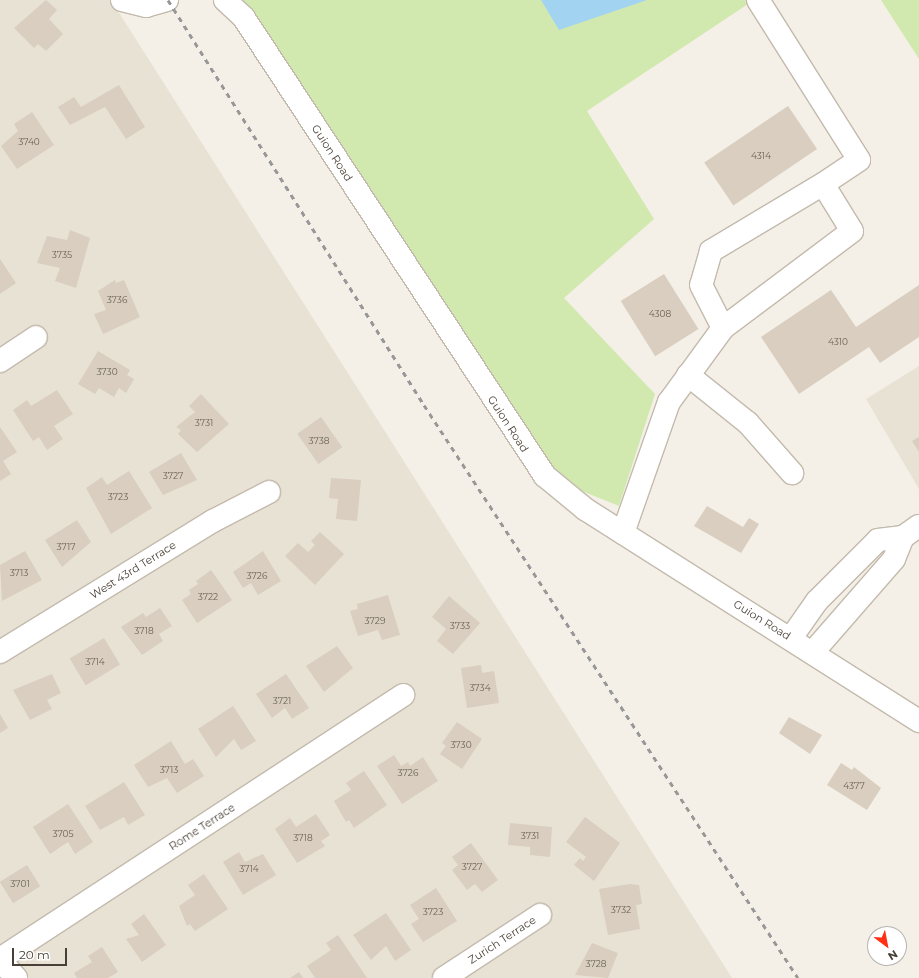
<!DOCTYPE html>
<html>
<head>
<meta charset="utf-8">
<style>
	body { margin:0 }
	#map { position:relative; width:919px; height:978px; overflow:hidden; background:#f4f0e7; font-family:Montserrat,sans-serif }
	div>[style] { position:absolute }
	.residential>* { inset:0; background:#e8e2d5 }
	.green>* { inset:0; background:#d1e9af }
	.water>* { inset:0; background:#a2d4f2 }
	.building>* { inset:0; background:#d9cebf; transform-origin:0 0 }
	.roads { filter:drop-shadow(1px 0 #c3baad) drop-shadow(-1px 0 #c3baad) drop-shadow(0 1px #c3baad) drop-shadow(0 -1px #c3baad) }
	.minor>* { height:22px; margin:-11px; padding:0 11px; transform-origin:11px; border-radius:11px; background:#fff }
	.rail>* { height:3px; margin-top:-1.5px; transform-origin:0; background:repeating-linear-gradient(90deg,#979797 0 5px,transparent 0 10px) }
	span { translate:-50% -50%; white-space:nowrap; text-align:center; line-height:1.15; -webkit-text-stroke:3.5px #fff; paint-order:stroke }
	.number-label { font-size:9px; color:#6c6458 }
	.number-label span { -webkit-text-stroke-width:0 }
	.street-label { font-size:11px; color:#484036 }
	.north { position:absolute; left:867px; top:926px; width:40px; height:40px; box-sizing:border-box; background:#fff; border:1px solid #b6b3af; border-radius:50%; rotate:148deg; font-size:11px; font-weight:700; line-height:16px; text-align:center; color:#484036 }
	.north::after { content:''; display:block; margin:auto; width:14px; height:18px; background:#ff3013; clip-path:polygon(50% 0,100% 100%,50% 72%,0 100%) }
	.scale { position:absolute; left:12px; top:948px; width:55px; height:18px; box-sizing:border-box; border:2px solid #484036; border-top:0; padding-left:5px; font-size:12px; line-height:14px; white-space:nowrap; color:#484036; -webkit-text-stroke:3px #fff; paint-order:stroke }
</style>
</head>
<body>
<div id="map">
	<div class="residential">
		<div style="clip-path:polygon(0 0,111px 0,732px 978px,0 978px)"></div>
		<div style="clip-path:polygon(919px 366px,919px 489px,866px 399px)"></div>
	</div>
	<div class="green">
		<div style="clip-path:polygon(242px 0,754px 0,587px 111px,654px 219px,564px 298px,655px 394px,619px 506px,545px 476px,244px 18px)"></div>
		<div style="clip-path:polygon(881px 0,919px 0,919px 59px)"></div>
	</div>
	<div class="water">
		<div style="clip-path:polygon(541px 0,647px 0,559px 30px)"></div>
	</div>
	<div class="building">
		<div style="clip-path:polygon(46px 0,57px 10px,49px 19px,63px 34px,46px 51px,38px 44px,34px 48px,14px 28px)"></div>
		<div style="clip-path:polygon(119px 85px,145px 127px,126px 139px,105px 107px,70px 125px,58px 107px,74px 97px,81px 107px)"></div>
		<div style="left:788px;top:106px;width:52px;height:101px;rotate:56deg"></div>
		<div style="clip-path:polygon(32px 112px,54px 145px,17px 169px,1px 146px,18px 131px,14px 124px)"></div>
		<div style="clip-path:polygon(70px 230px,90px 238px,76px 288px,55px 281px,60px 268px,37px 263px,47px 236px,67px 240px)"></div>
		<div style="clip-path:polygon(0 259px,16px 283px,0 294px)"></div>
		<div style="left:664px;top:274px;width:65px;height:51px;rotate:58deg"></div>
		<div style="clip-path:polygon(115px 280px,116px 283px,124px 280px,140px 317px,103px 334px,94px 314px,106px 310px,98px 291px)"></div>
		<div style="clip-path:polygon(919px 285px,919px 337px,880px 363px,869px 347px,799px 394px,761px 337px,831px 290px,856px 327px)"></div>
		<div style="clip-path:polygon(98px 351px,130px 370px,127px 375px,134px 379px,126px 393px,119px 388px,114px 397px,99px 388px,95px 394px,78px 384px)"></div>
		<div style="clip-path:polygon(57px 390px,73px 414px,54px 426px,63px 439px,47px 450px,39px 437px,33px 441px,13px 410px,27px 400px,31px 406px)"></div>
		<div style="clip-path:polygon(201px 394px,229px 424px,197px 452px,178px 434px,181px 430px,176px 427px,195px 412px,189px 406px)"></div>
		<div style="left:321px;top:417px;width:37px;height:29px;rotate:55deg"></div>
		<div style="clip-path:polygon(0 427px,17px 452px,3px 461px,11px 474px,0 481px)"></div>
		<div style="clip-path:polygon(919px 437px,919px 452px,912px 441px)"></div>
		<div style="clip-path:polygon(181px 453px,197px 480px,163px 495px,149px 472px)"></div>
		<div style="clip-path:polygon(129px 471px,152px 508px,111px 534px,86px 488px,102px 477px,107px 485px)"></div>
		<div style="clip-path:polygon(331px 478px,361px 480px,357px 521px,336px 519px,338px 499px,329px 498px)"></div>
		<div style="clip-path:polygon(707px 506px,743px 527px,749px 518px,759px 524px,741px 553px,694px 526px)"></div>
		<div style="clip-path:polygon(77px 520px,91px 542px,62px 567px,45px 540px)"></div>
		<div style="clip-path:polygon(320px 532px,344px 554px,315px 585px,285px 556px,298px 543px,308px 552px,315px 545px,311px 541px)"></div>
		<div style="clip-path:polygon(25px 551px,42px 580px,2px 601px,0 565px)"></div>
		<div style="clip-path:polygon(263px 551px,281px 581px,258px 595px,251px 583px,243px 588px,233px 572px)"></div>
		<div style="clip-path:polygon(211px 570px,232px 600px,197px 623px,182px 600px,191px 594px,189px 590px,198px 584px,196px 581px)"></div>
		<div style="clip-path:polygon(388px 595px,400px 635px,382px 640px,378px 630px,358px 636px,350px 611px,358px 609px,357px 604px)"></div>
		<div style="clip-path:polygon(449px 596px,480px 623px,453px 654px,437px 641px,446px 629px,432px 617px)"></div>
		<div style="clip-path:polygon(160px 608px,172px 626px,159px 634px,163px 641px,142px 655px,121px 627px,143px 613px,146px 617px)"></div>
		<div style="left:104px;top:638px;width:31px;height:40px;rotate:59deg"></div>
		<div style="clip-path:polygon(337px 646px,353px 668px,324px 692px,306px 666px)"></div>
		<div style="clip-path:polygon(481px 665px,482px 673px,494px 671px,499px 703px,467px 708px,461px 668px)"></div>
		<div style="clip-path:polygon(52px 674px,61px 693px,47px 700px,52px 709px,30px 720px,13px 690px)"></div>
		<div style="clip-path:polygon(286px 674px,309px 708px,292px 719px,285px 708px,272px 718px,256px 694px)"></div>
		<div style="clip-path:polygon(233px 706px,256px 741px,241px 750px,234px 739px,216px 757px,198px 729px)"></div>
		<div style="clip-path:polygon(0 714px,8px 728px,0 733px)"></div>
		<div style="clip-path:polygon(789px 717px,822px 735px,810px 754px,779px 733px)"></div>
		<div style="clip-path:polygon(457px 722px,482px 739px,462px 769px,440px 754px,446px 746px,442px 743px)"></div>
		<div style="clip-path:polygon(171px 741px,185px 764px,193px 759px,204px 776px,177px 793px,167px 778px,148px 787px,134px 765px)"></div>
		<div style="clip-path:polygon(394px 755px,401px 766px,408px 762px,410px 766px,423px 757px,438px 781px,402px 804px,377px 766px)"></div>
		<div style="clip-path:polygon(841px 763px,852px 770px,854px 767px,881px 788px,867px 810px,827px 785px)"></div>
		<div style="clip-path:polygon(364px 771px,387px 805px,354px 828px,349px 820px,346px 822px,334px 801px,351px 790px,346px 783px)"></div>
		<div style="clip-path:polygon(124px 782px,145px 815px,128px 825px,124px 817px,100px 830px,85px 806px)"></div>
		<div style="clip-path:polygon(68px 804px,93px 842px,75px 854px,68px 842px,50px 854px,33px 827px)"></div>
		<div style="clip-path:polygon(316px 814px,330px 835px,321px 841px,325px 846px,297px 863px,275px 829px,290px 818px,296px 827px)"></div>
		<div style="clip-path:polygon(585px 817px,620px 843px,594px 881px,574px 865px,580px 858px,583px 861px,586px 857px,566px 842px)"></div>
		<div style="clip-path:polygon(510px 823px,552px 827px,550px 857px,530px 855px,530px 847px,508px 845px)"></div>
		<div style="clip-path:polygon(471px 843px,498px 880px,482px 892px,475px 884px,467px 890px,452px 870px,458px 865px,452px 857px)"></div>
		<div style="clip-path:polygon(239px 852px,245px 862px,263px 854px,276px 875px,243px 895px,223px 862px)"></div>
		<div style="left:27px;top:865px;width:25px;height:32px;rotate:58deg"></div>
		<div style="clip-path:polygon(204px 874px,228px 909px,195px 931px,190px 924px,187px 926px,179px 906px,195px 895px,188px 885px)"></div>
		<div style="clip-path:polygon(630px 884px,639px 885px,642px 904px,636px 905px,640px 929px,608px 935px,599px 889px)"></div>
		<div style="clip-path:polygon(436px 888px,457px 921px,423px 942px,411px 924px,419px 919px,410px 905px)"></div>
		<div style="clip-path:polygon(386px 913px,411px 950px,395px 961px,386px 946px,371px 960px,353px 935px)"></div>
		<div style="clip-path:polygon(144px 914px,166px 945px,142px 962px,126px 939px,139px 935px,131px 924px)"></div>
		<div style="clip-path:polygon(338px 935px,367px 978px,315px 978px,307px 966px,331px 950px,326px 943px)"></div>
		<div style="clip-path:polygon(592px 943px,618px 953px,608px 978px,575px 975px)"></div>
		<div style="clip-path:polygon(102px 947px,118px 972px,108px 978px,77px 978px,74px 973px,92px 962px,88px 956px)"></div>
		<div style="clip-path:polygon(299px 972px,303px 978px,290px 978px)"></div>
	</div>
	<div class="roads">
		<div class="minor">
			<div style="left:122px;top:0;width:25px;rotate:14deg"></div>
			<div style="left:146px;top:6px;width:22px;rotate:-16deg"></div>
			<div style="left:225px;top:0;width:26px;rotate:43deg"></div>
			<div style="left:244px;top:18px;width:548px;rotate:56.69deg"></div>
			<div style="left:545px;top:476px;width:52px;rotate:39.5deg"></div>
			<div style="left:585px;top:509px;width:396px;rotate:32.4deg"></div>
			<div style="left:758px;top:0;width:189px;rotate:57.7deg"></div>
			<div style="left:859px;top:160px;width:43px;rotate:146.3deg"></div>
			<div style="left:0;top:361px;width:43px;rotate:-33.7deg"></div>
			<div style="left:688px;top:375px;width:77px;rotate:38.7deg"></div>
			<div style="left:748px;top:423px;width:67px;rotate:48.7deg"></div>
			<div style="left:623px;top:533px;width:139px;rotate:-70.7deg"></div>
			<div style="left:669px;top:402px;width:92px;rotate:-53.9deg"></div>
			<div style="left:723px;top:328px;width:161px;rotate:-36.9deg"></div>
			<div style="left:852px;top:231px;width:55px;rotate:-121.7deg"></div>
			<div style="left:823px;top:184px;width:131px;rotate:149.1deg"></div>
			<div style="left:711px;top:251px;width:35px;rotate:106deg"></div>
			<div style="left:701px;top:285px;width:48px;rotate:62.9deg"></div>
			<div style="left:791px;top:638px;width:45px;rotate:-54.9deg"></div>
			<div style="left:817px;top:601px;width:86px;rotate:-45deg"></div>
			<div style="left:878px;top:540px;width:25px;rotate:-7deg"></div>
			<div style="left:0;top:652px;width:250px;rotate:-31.6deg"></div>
			<div style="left:213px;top:521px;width:63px;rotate:-27.4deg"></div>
			<div style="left:813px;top:652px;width:123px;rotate:-48.9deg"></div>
			<div style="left:894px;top:559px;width:24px;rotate:-68deg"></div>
			<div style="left:903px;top:537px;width:19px;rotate:-35deg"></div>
			<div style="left:0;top:959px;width:482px;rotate:-33.2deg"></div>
			<div style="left:0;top:960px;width:24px;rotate:48deg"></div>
			<div style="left:444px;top:978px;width:115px;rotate:-33.3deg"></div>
		</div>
	</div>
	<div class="rail">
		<div style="left:168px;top:0;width:479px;rotate:57.7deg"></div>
		<div style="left:424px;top:405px;width:684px;rotate:56.87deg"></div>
	</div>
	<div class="number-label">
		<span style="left:29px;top:142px">3740</span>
		<span style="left:761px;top:156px">4314</span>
		<span style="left:62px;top:255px">3735</span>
		<span style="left:117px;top:300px">3736</span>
		<span style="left:660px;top:314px">4308</span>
		<span style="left:838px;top:342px">4310</span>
		<span style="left:107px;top:372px">3730</span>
		<span style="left:204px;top:423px">3731</span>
		<span style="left:319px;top:441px">3738</span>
		<span style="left:173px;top:476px">3727</span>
		<span style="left:118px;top:497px">3723</span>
		<span style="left:66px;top:547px">3717</span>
		<span style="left:19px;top:573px">3713</span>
		<span style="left:257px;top:576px">3726</span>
		<span style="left:208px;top:597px">3722</span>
		<span style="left:375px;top:621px">3729</span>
		<span style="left:460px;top:626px">3733</span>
		<span style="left:144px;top:631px">3718</span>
		<span style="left:95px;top:662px">3714</span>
		<span style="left:480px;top:688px">3734</span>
		<span style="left:282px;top:701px">3721</span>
		<span style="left:461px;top:745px">3730</span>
		<span style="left:169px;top:770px">3713</span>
		<span style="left:408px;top:773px">3726</span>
		<span style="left:854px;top:786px">4377</span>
		<span style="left:63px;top:834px">3705</span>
		<span style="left:530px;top:836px">3731</span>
		<span style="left:303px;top:838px">3718</span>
		<span style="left:472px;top:867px">3727</span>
		<span style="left:249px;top:869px">3714</span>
		<span style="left:20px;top:884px">3701</span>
		<span style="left:621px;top:910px">3732</span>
		<span style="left:433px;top:912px">3723</span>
		<span style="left:596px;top:964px">3728</span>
	</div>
	<div class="street-label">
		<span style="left:332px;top:153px;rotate:57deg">Guion Road</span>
		<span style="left:508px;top:424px;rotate:57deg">Guion Road</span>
		<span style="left:133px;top:570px;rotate:-32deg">West 43rd Terrace</span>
		<span style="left:762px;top:620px;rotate:32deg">Guion Road</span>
		<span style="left:202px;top:827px;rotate:-33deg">Rome Terrace</span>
		<span style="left:502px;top:940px;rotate:-33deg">Zurich Terrace</span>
	</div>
	<div class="north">N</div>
	<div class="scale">20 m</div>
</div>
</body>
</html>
